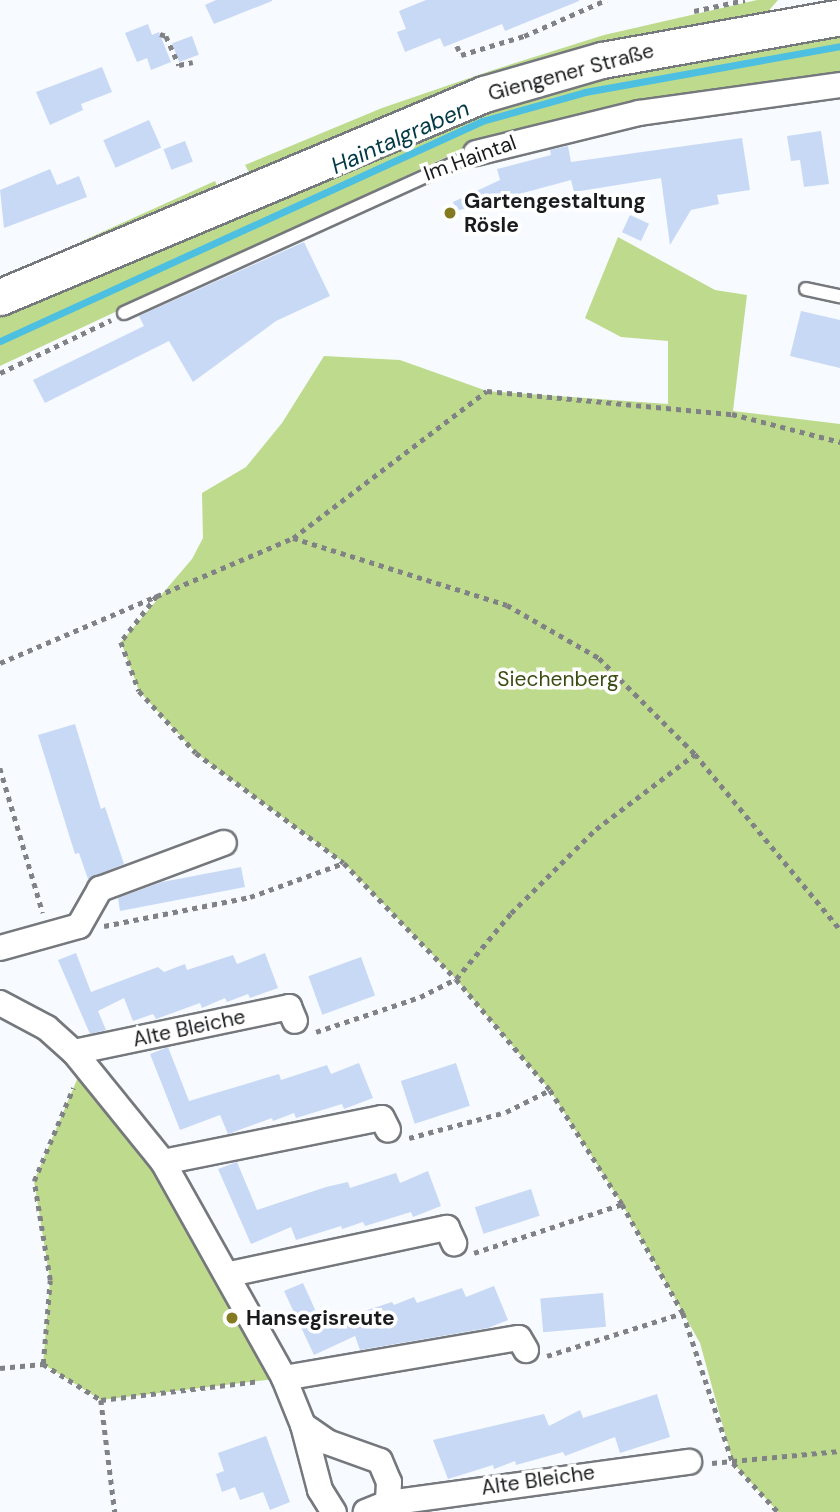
<!DOCTYPE html>
<html>
<head>
<meta charset="utf-8">
<style>
	body { margin:0 }
	#map { position:relative; width:840px; height:1512px; overflow:hidden; background:#f7fafe; font-family:"DM Sans",sans-serif }
	div>[style] { position:absolute }
	.green>* { inset:0; background:#bedb8d }
	.stream>* { height:7px; margin:-3.5px; padding:0 3.5px; transform-origin:3.5px; border-radius:3.5px; background:#4dbfe1 }
	.building>* { inset:0; background:#c8d9f6; transform-origin:0 0 }
	.path>* { height:4.5px; margin-top:-2.25px; transform-origin:0; background:repeating-linear-gradient(90deg,#808285 0 5px,transparent 0 10px) }
	.roads { filter:drop-shadow(2px 0 #75787c) drop-shadow(-2px 0 #75787c) drop-shadow(0 2px #75787c) drop-shadow(0 -2px #75787c) }
	.service>* { height:12px; margin:-6px; padding:0 6px; transform-origin:6px; border-radius:6px; background:#fff }
	.minor>* { height:24px; margin:-12px; padding:0 12px; transform-origin:12px; border-radius:12px; background:#fff }
	.secondary>* { height:35px; margin:-17.5px; padding:0 17.5px; transform-origin:17.5px; border-radius:17.5px; background:#fff }
	.dots>* { width:19px; height:19px; translate:-50% -50%; box-sizing:border-box; border:4px solid #fff; border-radius:50% }
	span { translate:-50% -50%; white-space:nowrap; text-align:center; line-height:1.15; -webkit-text-stroke:7px #fff; paint-order:stroke }
	.street-label { font-size:21px; color:#1a1b1d }
	.poi-label { font-size:21px; color:#1a1b1d; font-weight:700 }
	.left { translate:0 -50%; text-align:left }
	.park-label { font-size:21px; color:#3b4d13 }
	.water-label { font-size:23px; color:#033947; font-style:italic }
</style>
</head>
<body>
<div id="map">
	<div class="green">
		<div style="clip-path:polygon(757px 0,778px 0,765px 15px,251px 176px,245px 165px,382px 108px,493px 70px,604px 35px)"></div>
		<div style="clip-path:polygon(840px 28px,840px 76px,476px 143px,0 366px,0 309px,549px 84px)"></div>
		<div style="clip-path:polygon(215px 181px,219px 190px,79px 246px,80px 242px)"></div>
		<div style="clip-path:polygon(618px 237px,715px 290px,747px 295px,733px 411px,840px 424px,840px 1512px,778px 1512px,733px 1463px,700px 1343px,622px 1204px,550px 1090px,456px 979px,344px 863px,196px 753px,139px 691px,121px 642px,192px 559px,203px 538px,202px 493px,246px 467px,282px 423px,324px 356px,400px 360px,487px 391px,668px 404px,668px 341px,621px 337px,585px 318px)"></div>
		<div style="clip-path:polygon(84px 1063px,130px 1118px,284px 1378px,101px 1400px,43px 1364px,50px 1280px,34px 1181px)"></div>
	</div>
	<div class="stream">
		<div style="left:0;top:341px;width:530px;rotate:-24.53deg"></div>
		<div style="left:482px;top:121px;width:107px;rotate:-15.7deg"></div>
		<div style="left:585px;top:92px;width:259px;rotate:-10.2deg"></div>
	</div>
	<div class="building">
		<div style="clip-path:polygon(216px 0,272px 0,272px 1px,214px 24px,205px 5px)"></div>
		<div style="clip-path:polygon(426px 0,579px 0,579px 1px,505px 31px,502px 24px,444px 47px,440px 38px,405px 52px,397px 32px,406px 29px,399px 11px)"></div>
		<div style="clip-path:polygon(148px 24px,152px 35px,159px 32px,171px 62px,151px 70px,147px 58px,137px 62px,125px 33px)"></div>
		<div style="left:192px;top:36px;width:20px;height:21px;rotate:70deg"></div>
		<div style="clip-path:polygon(102px 67px,112px 92px,81px 104px,83px 110px,50px 125px,36px 92px)"></div>
		<div style="left:149px;top:120px;width:30px;height:50px;rotate:66deg"></div>
		<div style="clip-path:polygon(821px 131px,829px 184px,804px 187px,800px 160px,791px 161px,787px 136px)"></div>
		<div style="clip-path:polygon(742px 138px,750px 190px,717px 195px,719px 204px,691px 210px,670px 245px,661px 178px,574px 192px,571px 180px,456px 211px,453px 202px,500px 180px,497px 169px,551px 155px,550px 150px,568px 146px,571px 162px)"></div>
		<div style="left:185px;top:141px;width:22px;height:23px;rotate:69deg"></div>
		<div style="clip-path:polygon(50px 169px,57px 185px,79px 176px,87px 197px,4px 228px,0 190px)"></div>
		<div style="left:630px;top:215px;width:21px;height:19px;rotate:25deg"></div>
		<div style="clip-path:polygon(304px 242px,330px 296px,276px 321px,193px 382px,169px 341px,45px 403px,33px 380px,144px 326px,139px 316px)"></div>
		<div style="clip-path:polygon(801px 311px,840px 320px,840px 368px,790px 356px)"></div>
		<div style="clip-path:polygon(75px 724px,101px 809px,105px 807px,124px 864px,88px 879px,79px 853px,75px 854px,38px 735px)"></div>
		<div style="clip-path:polygon(241px 867px,245px 887px,120px 911px,118px 898px,162px 882px)"></div>
		<div style="clip-path:polygon(76px 953px,91px 992px,158px 967px,164px 972px,185px 964px,187px 970px,233px 955px,237px 964px,265px 953px,278px 988px,250px 998px,248px 994px,227px 1002px,225px 998px,202px 1008px,200px 1003px,156px 1019px,153px 1014px,133px 1021px,124px 998px,98px 1011px,106px 1030px,90px 1034px,58px 960px)"></div>
		<div style="left:361px;top:957px;width:41px;height:56px;rotate:70deg"></div>
		<div style="clip-path:polygon(168px 1047px,189px 1101px,279px 1074px,281px 1080px,327px 1065px,331px 1074px,359px 1063px,373px 1098px,344px 1109px,342px 1104px,296px 1118px,294px 1113px,273px 1121px,272px 1118px,228px 1134px,220px 1115px,180px 1130px,150px 1054px)"></div>
		<div style="left:456px;top:1063px;width:45px;height:58px;rotate:72deg"></div>
		<div style="clip-path:polygon(237px 1162px,257px 1210px,326px 1187px,348px 1182px,350px 1188px,396px 1173px,400px 1183px,428px 1171px,441px 1206px,413px 1217px,411px 1212px,365px 1226px,363px 1222px,342px 1229px,341px 1226px,296px 1240px,291px 1227px,251px 1244px,218px 1169px)"></div>
		<div style="left:531px;top:1189px;width:28px;height:59px;rotate:72deg"></div>
		<div style="clip-path:polygon(303px 1283px,322px 1325px,392px 1302px,394px 1305px,414px 1297px,417px 1303px,462px 1288px,466px 1297px,494px 1286px,508px 1320px,488px 1328px,360px 1350px,355px 1336px,314px 1355px,284px 1291px)"></div>
		<div style="left:603px;top:1293px;width:34px;height:63px;rotate:85deg"></div>
		<div style="clip-path:polygon(657px 1394px,670px 1437px,620px 1453px,615px 1437px,565px 1456px,563px 1452px,516px 1465px,515px 1461px,494px 1469px,493px 1465px,448px 1479px,433px 1440px,544px 1414px,549px 1426px,580px 1410px,583px 1418px)"></div>
		<div style="clip-path:polygon(266px 1436px,290px 1502px,270px 1510px,263px 1492px,240px 1500px,235px 1487px,222px 1492px,216px 1474px,224px 1471px,218px 1453px)"></div>
	</div>
	<div class="path">
		<div style="left:694px;top:11px;width:52px;rotate:-12.2deg"></div>
		<div style="left:160px;top:34px;width:6px;rotate:18deg"></div>
		<div style="left:166px;top:36px;width:32px;rotate:66deg"></div>
		<div style="left:179px;top:65px;width:14px;rotate:-12deg"></div>
		<div style="left:457px;top:46px;width:10px;rotate:66deg"></div>
		<div style="left:461px;top:55px;width:66px;rotate:-16.8deg"></div>
		<div style="left:524px;top:36px;width:90px;rotate:-23.7deg"></div>
		<div style="left:0;top:373px;width:123px;rotate:-25.5deg"></div>
		<div style="left:293px;top:538px;width:224px;rotate:17.4deg"></div>
		<div style="left:507px;top:605px;width:106px;rotate:29.9deg"></div>
		<div style="left:599px;top:658px;width:136px;rotate:45deg"></div>
		<div style="left:695px;top:754px;width:227px;rotate:50.4deg"></div>
		<div style="left:157px;top:596px;width:58px;rotate:128deg"></div>
		<div style="left:121px;top:642px;width:52px;rotate:69.8deg"></div>
		<div style="left:139px;top:691px;width:84px;rotate:47.4deg"></div>
		<div style="left:196px;top:753px;width:184px;rotate:36.6deg"></div>
		<div style="left:344px;top:863px;width:161px;rotate:46deg"></div>
		<div style="left:456px;top:979px;width:145px;rotate:49.7deg"></div>
		<div style="left:550px;top:1090px;width:135px;rotate:57.7deg"></div>
		<div style="left:622px;top:1204px;width:125px;rotate:60.8deg"></div>
		<div style="left:683px;top:1313px;width:158px;rotate:71.6deg"></div>
		<div style="left:733px;top:1463px;width:67px;rotate:47.4deg"></div>
		<div style="left:0;top:663px;width:319px;rotate:-23.1deg"></div>
		<div style="left:293px;top:538px;width:243px;rotate:-37.2deg"></div>
		<div style="left:487px;top:391px;width:246px;rotate:5.4deg"></div>
		<div style="left:732px;top:414px;width:112px;rotate:14.5deg"></div>
		<div style="left:0;top:768px;width:151px;rotate:73.5deg"></div>
		<div style="left:104px;top:926px;width:149px;rotate:-11.2deg"></div>
		<div style="left:250px;top:897px;width:100px;rotate:-19.9deg"></div>
		<div style="left:316px;top:1032px;width:110px;rotate:-18.6deg"></div>
		<div style="left:420px;top:997px;width:40px;rotate:-26.6deg"></div>
		<div style="left:456px;top:979px;width:86px;rotate:-50.2deg"></div>
		<div style="left:511px;top:913px;width:120px;rotate:-44.7deg"></div>
		<div style="left:596px;top:829px;width:124px;rotate:-37.1deg"></div>
		<div style="left:409px;top:1138px;width:100px;rotate:-15deg"></div>
		<div style="left:506px;top:1112px;width:49px;rotate:-26.6deg"></div>
		<div style="left:474px;top:1253px;width:156px;rotate:-18.3deg"></div>
		<div style="left:547px;top:1356px;width:143px;rotate:-17.5deg"></div>
		<div style="left:43px;top:1364px;width:84px;rotate:-85.2deg"></div>
		<div style="left:50px;top:1280px;width:100px;rotate:-99.2deg"></div>
		<div style="left:34px;top:1181px;width:101px;rotate:-67.2deg"></div>
		<div style="left:0;top:1368px;width:43px;rotate:-5.3deg"></div>
		<div style="left:43px;top:1364px;width:68px;rotate:31.8deg"></div>
		<div style="left:101px;top:1400px;width:160px;rotate:-6.8deg"></div>
		<div style="left:101px;top:1400px;width:113px;rotate:82.9deg"></div>
		<div style="left:712px;top:1463px;width:129px;rotate:-5.4deg"></div>
	</div>
	<div class="roads">
		<div class="service">
			<div style="left:806px;top:289px;width:35px;rotate:12deg"></div>
			<div style="left:124px;top:313px;width:387px;rotate:-24.4deg"></div>
		</div>
		<div class="minor">
			<div style="left:476px;top:153px;width:168px;rotate:-13.8deg"></div>
			<div style="left:639px;top:113px;width:203px;rotate:-7.9deg"></div>
			<div style="left:0;top:948px;width:82px;rotate:-15.6deg"></div>
			<div style="left:79px;top:926px;width:43px;rotate:-60.4deg"></div>
			<div style="left:100px;top:889px;width:132px;rotate:-20.4deg"></div>
			<div style="left:0;top:1003px;width:53px;rotate:28deg"></div>
			<div style="left:47px;top:1028px;width:36px;rotate:42deg"></div>
			<div style="left:74px;top:1052px;width:141px;rotate:51deg"></div>
			<div style="left:163px;top:1162px;width:248px;rotate:60.7deg"></div>
			<div style="left:284px;top:1378px;width:51px;rotate:68deg"></div>
			<div style="left:303px;top:1425px;width:67px;rotate:75.3deg"></div>
			<div style="left:320px;top:1490px;width:26px;rotate:58deg"></div>
			<div style="left:74px;top:1052px;width:220px;rotate:-11.8deg"></div>
			<div style="left:289px;top:1007px;width:15px;rotate:67deg"></div>
			<div style="left:163px;top:1162px;width:223px;rotate:-11.4deg"></div>
			<div style="left:382px;top:1118px;width:13px;rotate:63deg"></div>
			<div style="left:230px;top:1274px;width:222px;rotate:-12deg"></div>
			<div style="left:447px;top:1228px;width:17px;rotate:65deg"></div>
			<div style="left:284px;top:1378px;width:238px;rotate:-9.7deg"></div>
			<div style="left:519px;top:1338px;width:14px;rotate:60deg"></div>
			<div style="left:303px;top:1425px;width:29px;rotate:35deg"></div>
			<div style="left:327px;top:1442px;width:56px;rotate:19.7deg"></div>
			<div style="left:380px;top:1461px;width:23px;rotate:67deg"></div>
			<div style="left:389px;top:1482px;width:21px;rotate:93deg"></div>
			<div style="left:388px;top:1503px;width:24px;rotate:158deg"></div>
			<div style="left:388px;top:1503px;width:304px;rotate:-7.8deg"></div>
		</div>
		<div class="secondary">
			<div style="left:0;top:297px;width:525px;rotate:-22.75deg"></div>
			<div style="left:484px;top:94px;width:123px;rotate:-16.1deg"></div>
			<div style="left:602px;top:60px;width:242px;rotate:-10.2deg"></div>
		</div>
	</div>
	<div class="dots">
		<div style="left:450px;top:213px;background:#847a20"></div>
		<div style="left:232px;top:1318px;background:#847a20"></div>
	</div>
	<div class="street-label">
		<span style="left:571px;top:72px;rotate:-15deg">Giengener Straße</span>
		<span style="left:470px;top:158px;rotate:-20deg">Im Haintal</span>
		<span style="left:189px;top:1028px;rotate:-12deg">Alte Bleiche</span>
		<span style="left:538px;top:1480px;rotate:-8deg">Alte Bleiche</span>
	</div>
	<div class="poi-label">
		<span class="left" style="left:464px;top:213px">Gartengestaltung<br>Rösle</span>
		<span class="left" style="left:246px;top:1318px">Hansegisreute</span>
	</div>
	<div class="park-label">
		<span style="left:558px;top:679px">Siechenberg</span>
	</div>
	<div class="water-label">
		<span style="left:400px;top:137px;rotate:-24deg">Haintalgraben</span>
	</div>
</div>
</body>
</html>
